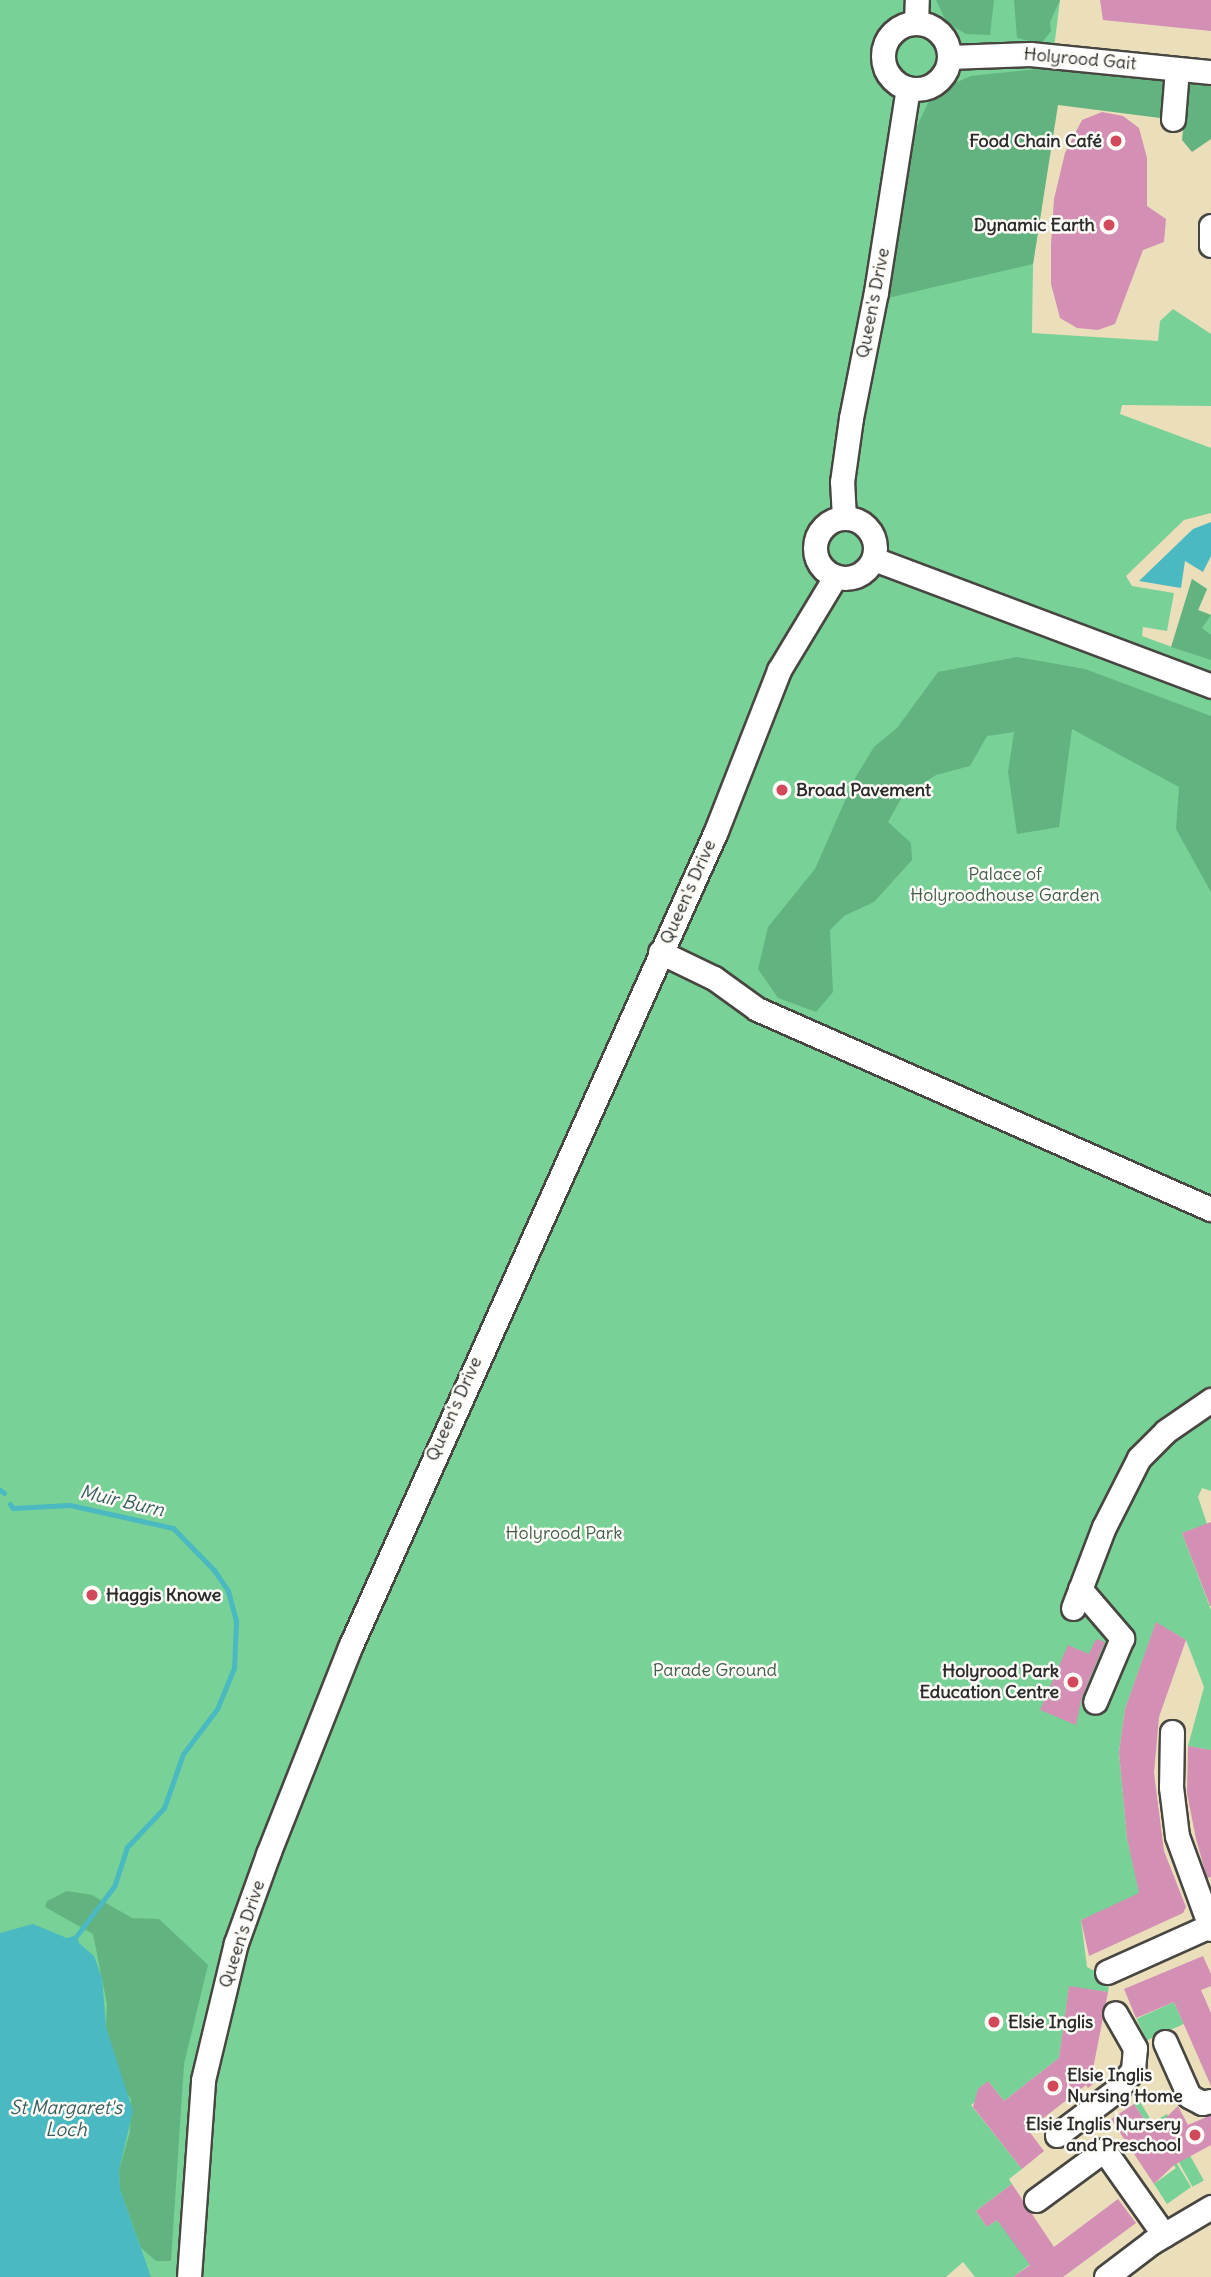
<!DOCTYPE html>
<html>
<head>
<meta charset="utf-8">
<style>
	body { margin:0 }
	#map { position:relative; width:1211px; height:2277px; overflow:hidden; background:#ebdebb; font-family:Delius,sans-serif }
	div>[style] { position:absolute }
	.green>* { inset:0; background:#78d196; transform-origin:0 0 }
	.forest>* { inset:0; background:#62b37f }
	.water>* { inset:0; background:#4ab9c1 }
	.stream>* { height:5px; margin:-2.5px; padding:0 2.5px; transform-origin:2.5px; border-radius:2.5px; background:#4ab9c1 }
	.building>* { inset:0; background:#d38fb4 }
	.roads { filter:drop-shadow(2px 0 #484641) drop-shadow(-2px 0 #484641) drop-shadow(0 2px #484641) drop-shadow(0 -2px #484641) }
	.minor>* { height:23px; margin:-11.5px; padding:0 11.5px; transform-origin:11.5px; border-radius:11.5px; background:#fff }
	.minor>.ring { margin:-11.5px; padding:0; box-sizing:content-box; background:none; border:23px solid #fff; border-radius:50% }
	.dots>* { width:19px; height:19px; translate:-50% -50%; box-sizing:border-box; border:4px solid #fdfcf7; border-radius:50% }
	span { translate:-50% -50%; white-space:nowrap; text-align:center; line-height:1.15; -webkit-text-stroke:5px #fdfcf7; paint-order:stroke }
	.street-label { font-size:18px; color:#2b2b2b }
	.poi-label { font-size:18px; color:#2b2b2b; font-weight:700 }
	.right { translate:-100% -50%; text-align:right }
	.left { translate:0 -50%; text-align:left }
	.park-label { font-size:18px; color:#425d4b }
	.water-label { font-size:19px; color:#365d60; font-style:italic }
</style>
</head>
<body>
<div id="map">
	<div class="green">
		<div style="clip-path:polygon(0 0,1060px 0,1053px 56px,1057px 105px,1033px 264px,1032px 333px,1158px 341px,1160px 321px,1173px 309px,1211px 334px,1211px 406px,1122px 405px,1120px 414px,1211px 448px,1211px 513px,1184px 520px,1126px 576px,1132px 586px,1174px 593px,1167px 631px,1143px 627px,1142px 636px,1172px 647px,1192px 579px,1207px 589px,1198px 610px,1211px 615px,1211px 1491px,1202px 1488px,1198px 1497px,1207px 1524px,1182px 1533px,1211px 1610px,1211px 1750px,1188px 1746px,1204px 1687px,1186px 1640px,1156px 1623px,1125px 1709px,1119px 1752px,1127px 1838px,1137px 1881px,1147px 1894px,1081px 1920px,1087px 1967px,1110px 1979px,1108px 1992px,1069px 1987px,1059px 2058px,1004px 2101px,989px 2082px,984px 2084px,977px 2092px,980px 2098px,971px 2105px,1022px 2169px,1009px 2179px,1012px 2184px,976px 2211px,987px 2227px,997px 2220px,1032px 2263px,1013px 2277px,975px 2277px,963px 2262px,946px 2277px,0 2277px)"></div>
		<div style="left:1174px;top:2002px;width:24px;height:41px;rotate:66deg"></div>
		<div style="clip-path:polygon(1139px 2100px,1191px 2187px,1167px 2204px,1154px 2184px,1176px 2168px,1141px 2123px,1145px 2120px,1134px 2104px)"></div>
		<div style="left:1167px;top:2114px;width:76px;height:13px;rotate:61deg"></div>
	</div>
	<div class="forest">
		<div style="clip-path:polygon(936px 0,994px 0,990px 35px,966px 34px,947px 23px)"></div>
		<div style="clip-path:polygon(1014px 0,1060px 0,1050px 22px,1051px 31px,1041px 44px,1017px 38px)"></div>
		<div style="clip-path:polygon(1056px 67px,1211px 83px,1211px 139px,1192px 152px,1182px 140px,1184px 121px,1058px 105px,1033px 264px,883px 299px,908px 145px,928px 103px,948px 86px,971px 76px)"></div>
		<div style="clip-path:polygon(1192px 579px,1207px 589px,1198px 610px,1211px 615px,1202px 628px,1211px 635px,1211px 660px,1171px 647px)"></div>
		<div style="clip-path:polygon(1017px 657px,1085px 669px,1211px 716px,1211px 892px,1176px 829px,1179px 787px,1072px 729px,1059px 827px,1017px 834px,1008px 772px,1014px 732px,987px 736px,970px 766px,936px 775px,902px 797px,888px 822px,911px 843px,912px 860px,874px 902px,844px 916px,830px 930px,833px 992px,816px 1012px,778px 998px,758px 969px,768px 927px,815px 869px,855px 778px,874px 747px,897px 728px,938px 672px)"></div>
		<div style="clip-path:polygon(67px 1891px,92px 1895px,132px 1918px,159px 1919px,208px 1965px,184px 2064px,171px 2261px,156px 2261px,141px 2248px,120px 2189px,119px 2170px,130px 2132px,131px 2099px,123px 2088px,106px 2027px,107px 2004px,93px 1934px,45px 1907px,47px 1901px)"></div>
	</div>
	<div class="water">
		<div style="clip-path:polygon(1211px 522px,1211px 556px,1203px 572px,1185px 561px,1181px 588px,1139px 581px,1193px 529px)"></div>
		<div style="clip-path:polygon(33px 1924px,67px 1938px,77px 1935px,79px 1943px,94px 1956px,102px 1978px,106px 2027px,133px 2111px,119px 2170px,120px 2189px,151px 2277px,0 2277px,0 1933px)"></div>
	</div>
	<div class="stream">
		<div style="left:0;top:1490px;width:5px;rotate:37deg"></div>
		<div style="left:10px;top:1504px;width:5px;rotate:53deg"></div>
		<div style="left:13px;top:1508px;width:57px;rotate:-3deg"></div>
		<div style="left:70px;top:1505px;width:106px;rotate:12.6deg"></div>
		<div style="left:173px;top:1528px;width:59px;rotate:45.7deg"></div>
		<div style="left:214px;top:1570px;width:25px;rotate:56deg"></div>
		<div style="left:228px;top:1591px;width:31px;rotate:75deg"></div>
		<div style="left:236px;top:1621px;width:47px;rotate:92.4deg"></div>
		<div style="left:234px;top:1668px;width:44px;rotate:112.5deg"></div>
		<div style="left:217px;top:1709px;width:56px;rotate:127.1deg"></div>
		<div style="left:183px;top:1754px;width:57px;rotate:109.4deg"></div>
		<div style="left:164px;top:1808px;width:54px;rotate:133.5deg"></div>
		<div style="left:127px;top:1847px;width:40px;rotate:108deg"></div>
		<div style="left:115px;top:1885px;width:63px;rotate:127.2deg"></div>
	</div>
	<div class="building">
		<div style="clip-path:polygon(1100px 0,1211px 0,1211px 31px,1103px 20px)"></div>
		<div style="clip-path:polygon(1102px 112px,1123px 116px,1139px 128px,1147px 158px,1147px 206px,1166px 219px,1164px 242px,1143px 250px,1115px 324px,1098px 330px,1077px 328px,1060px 318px,1051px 284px,1051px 244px,1054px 199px,1065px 153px,1082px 120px)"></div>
		<div style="clip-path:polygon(1211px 1522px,1211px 1606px,1210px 1606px,1182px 1533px)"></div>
		<div style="clip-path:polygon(1156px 1622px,1186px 1640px,1159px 1717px,1154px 1773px,1164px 1851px,1186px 1907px,1183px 1913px,1089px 1956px,1081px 1920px,1139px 1893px,1127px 1838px,1119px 1752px,1125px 1709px)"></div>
		<div style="clip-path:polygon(1096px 1639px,1105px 1642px,1082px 1697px,1076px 1725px,1040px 1710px,1068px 1645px,1089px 1654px)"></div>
		<div style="clip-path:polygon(1188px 1746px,1211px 1750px,1211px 1877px,1207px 1878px,1196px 1839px,1187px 1793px)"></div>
		<div style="clip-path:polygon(1203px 1956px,1211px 1974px,1211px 1986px,1201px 1990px,1211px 2013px,1211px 2086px,1174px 2002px,1136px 2018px,1124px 1989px)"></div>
		<div style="clip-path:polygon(1069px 1986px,1108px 1992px,1093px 2069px,1101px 2078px,1088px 2088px,1086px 2085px,1028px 2130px,1044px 2151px,1022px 2169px,973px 2107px,978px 2089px,988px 2081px,1004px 2101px,1059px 2058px)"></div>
		<div style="clip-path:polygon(1134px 2104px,1152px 2131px,1178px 2106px,1188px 2125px,1211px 2115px,1211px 2145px,1174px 2165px,1154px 2184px,1111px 2119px)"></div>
		<div style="clip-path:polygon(1012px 2184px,1054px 2247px,1118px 2199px,1136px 2223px,1063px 2277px,1013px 2277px,1030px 2265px,997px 2220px,987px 2227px,976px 2211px)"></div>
	</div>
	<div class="roads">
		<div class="minor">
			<div class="ring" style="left:883px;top:23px;width:43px;height:43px"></div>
			<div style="left:916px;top:23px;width:23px;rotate:-88deg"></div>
			<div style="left:949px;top:57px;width:81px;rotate:-2.1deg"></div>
			<div style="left:1030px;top:54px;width:182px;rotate:5.7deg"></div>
			<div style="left:1173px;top:119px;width:50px;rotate:-85.4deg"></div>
			<div style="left:1211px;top:226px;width:19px;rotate:90deg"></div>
			<div class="ring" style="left:815px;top:518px;width:37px;height:37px"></div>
			<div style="left:844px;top:518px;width:36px;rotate:-93deg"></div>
			<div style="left:842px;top:482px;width:65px;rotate:-82deg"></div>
			<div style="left:851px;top:418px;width:128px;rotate:-78.8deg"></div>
			<div style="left:876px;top:292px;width:206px;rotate:-81.1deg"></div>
			<div style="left:874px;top:559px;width:360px;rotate:20.6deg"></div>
			<div style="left:660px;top:952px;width:60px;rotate:25.7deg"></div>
			<div style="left:714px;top:978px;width:53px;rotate:35.8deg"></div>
			<div style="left:757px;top:1009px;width:496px;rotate:23.8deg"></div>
			<div style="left:1080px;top:1589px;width:65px;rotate:49.4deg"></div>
			<div style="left:1122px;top:1638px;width:69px;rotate:112.9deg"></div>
			<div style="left:1073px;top:1608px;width:87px;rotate:-69.1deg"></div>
			<div style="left:1104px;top:1527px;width:77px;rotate:-63.1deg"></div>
			<div style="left:1139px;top:1458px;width:38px;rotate:-45deg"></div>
			<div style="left:1166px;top:1431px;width:55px;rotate:-34.6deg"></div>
			<div style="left:1172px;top:1732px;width:55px;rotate:91deg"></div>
			<div style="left:1171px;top:1787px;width:49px;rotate:83deg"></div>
			<div style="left:1177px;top:1836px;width:99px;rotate:69.9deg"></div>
			<div style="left:1107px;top:1972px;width:113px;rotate:-24.1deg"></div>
			<div style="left:1165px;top:2042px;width:59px;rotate:66deg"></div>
			<div style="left:1189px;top:2096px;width:15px;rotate:28deg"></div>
			<div style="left:1202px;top:2103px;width:9px;rotate:-13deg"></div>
			<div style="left:1057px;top:2135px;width:76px;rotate:-37deg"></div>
			<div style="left:1118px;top:2089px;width:24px;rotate:-52deg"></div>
			<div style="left:1133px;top:2070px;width:22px;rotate:-85deg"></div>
			<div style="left:1135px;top:2048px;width:40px;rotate:-119.7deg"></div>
			<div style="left:1036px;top:2200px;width:84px;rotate:-36.3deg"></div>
			<div style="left:1104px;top:2150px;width:104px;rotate:54.8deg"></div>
			<div style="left:189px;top:2277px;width:197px;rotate:-85.9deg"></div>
			<div style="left:203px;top:2080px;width:141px;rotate:-76.5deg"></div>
			<div style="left:236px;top:1943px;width:95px;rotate:-70.2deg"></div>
			<div style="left:268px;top:1854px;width:223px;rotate:-68.4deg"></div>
			<div style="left:350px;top:1647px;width:894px;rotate:-65.84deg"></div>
			<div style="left:716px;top:831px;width:173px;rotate:-68.6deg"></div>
			<div style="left:779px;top:670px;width:109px;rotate:-58.9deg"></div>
			<div style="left:1106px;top:2277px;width:58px;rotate:-37.3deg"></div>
			<div style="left:1152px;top:2242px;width:69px;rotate:-30.7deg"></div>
		</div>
	</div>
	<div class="dots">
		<div style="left:1116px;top:141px;background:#d1495b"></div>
		<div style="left:1109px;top:225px;background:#d1495b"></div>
		<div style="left:782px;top:790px;background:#d1495b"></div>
		<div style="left:92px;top:1595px;background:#d1495b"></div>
		<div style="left:1073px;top:1682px;background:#d1495b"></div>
		<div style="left:994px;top:2022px;background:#d1495b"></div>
		<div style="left:1053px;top:2086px;background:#d1495b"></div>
		<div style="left:1195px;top:2135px;background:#d1495b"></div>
	</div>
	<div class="street-label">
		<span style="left:1080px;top:59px;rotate:5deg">Holyrood Gait</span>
		<span style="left:873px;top:303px;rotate:-79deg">Queen's Drive</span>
		<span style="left:688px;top:892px;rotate:-66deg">Queen's Drive</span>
		<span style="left:454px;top:1409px;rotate:-66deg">Queen's Drive</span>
		<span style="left:242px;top:1934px;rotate:-72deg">Queen's Drive</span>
	</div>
	<div class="poi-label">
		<span class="right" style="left:1102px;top:141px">Food Chain Café</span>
		<span class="right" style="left:1095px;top:225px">Dynamic Earth</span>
		<span class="left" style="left:796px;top:790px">Broad Pavement</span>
		<span class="left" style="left:106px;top:1595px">Haggis Knowe</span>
		<span class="right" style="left:1059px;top:1682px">Holyrood Park<br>Education Centre</span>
		<span class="left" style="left:1008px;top:2022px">Elsie Inglis</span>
		<span class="left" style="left:1067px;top:2086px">Elsie Inglis<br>Nursing Home</span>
		<span class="right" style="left:1181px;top:2135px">Elsie Inglis Nursery<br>and Preschool</span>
	</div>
	<div class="park-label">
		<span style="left:1005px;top:885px">Palace of<br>Holyroodhouse Garden</span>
		<span style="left:564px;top:1533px">Holyrood Park</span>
		<span style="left:715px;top:1670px">Parade Ground</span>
	</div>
	<div class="water-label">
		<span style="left:122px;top:1501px;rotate:13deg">Muir Burn</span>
		<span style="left:66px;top:2119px">St Margaret's<br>Loch</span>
	</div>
</div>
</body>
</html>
